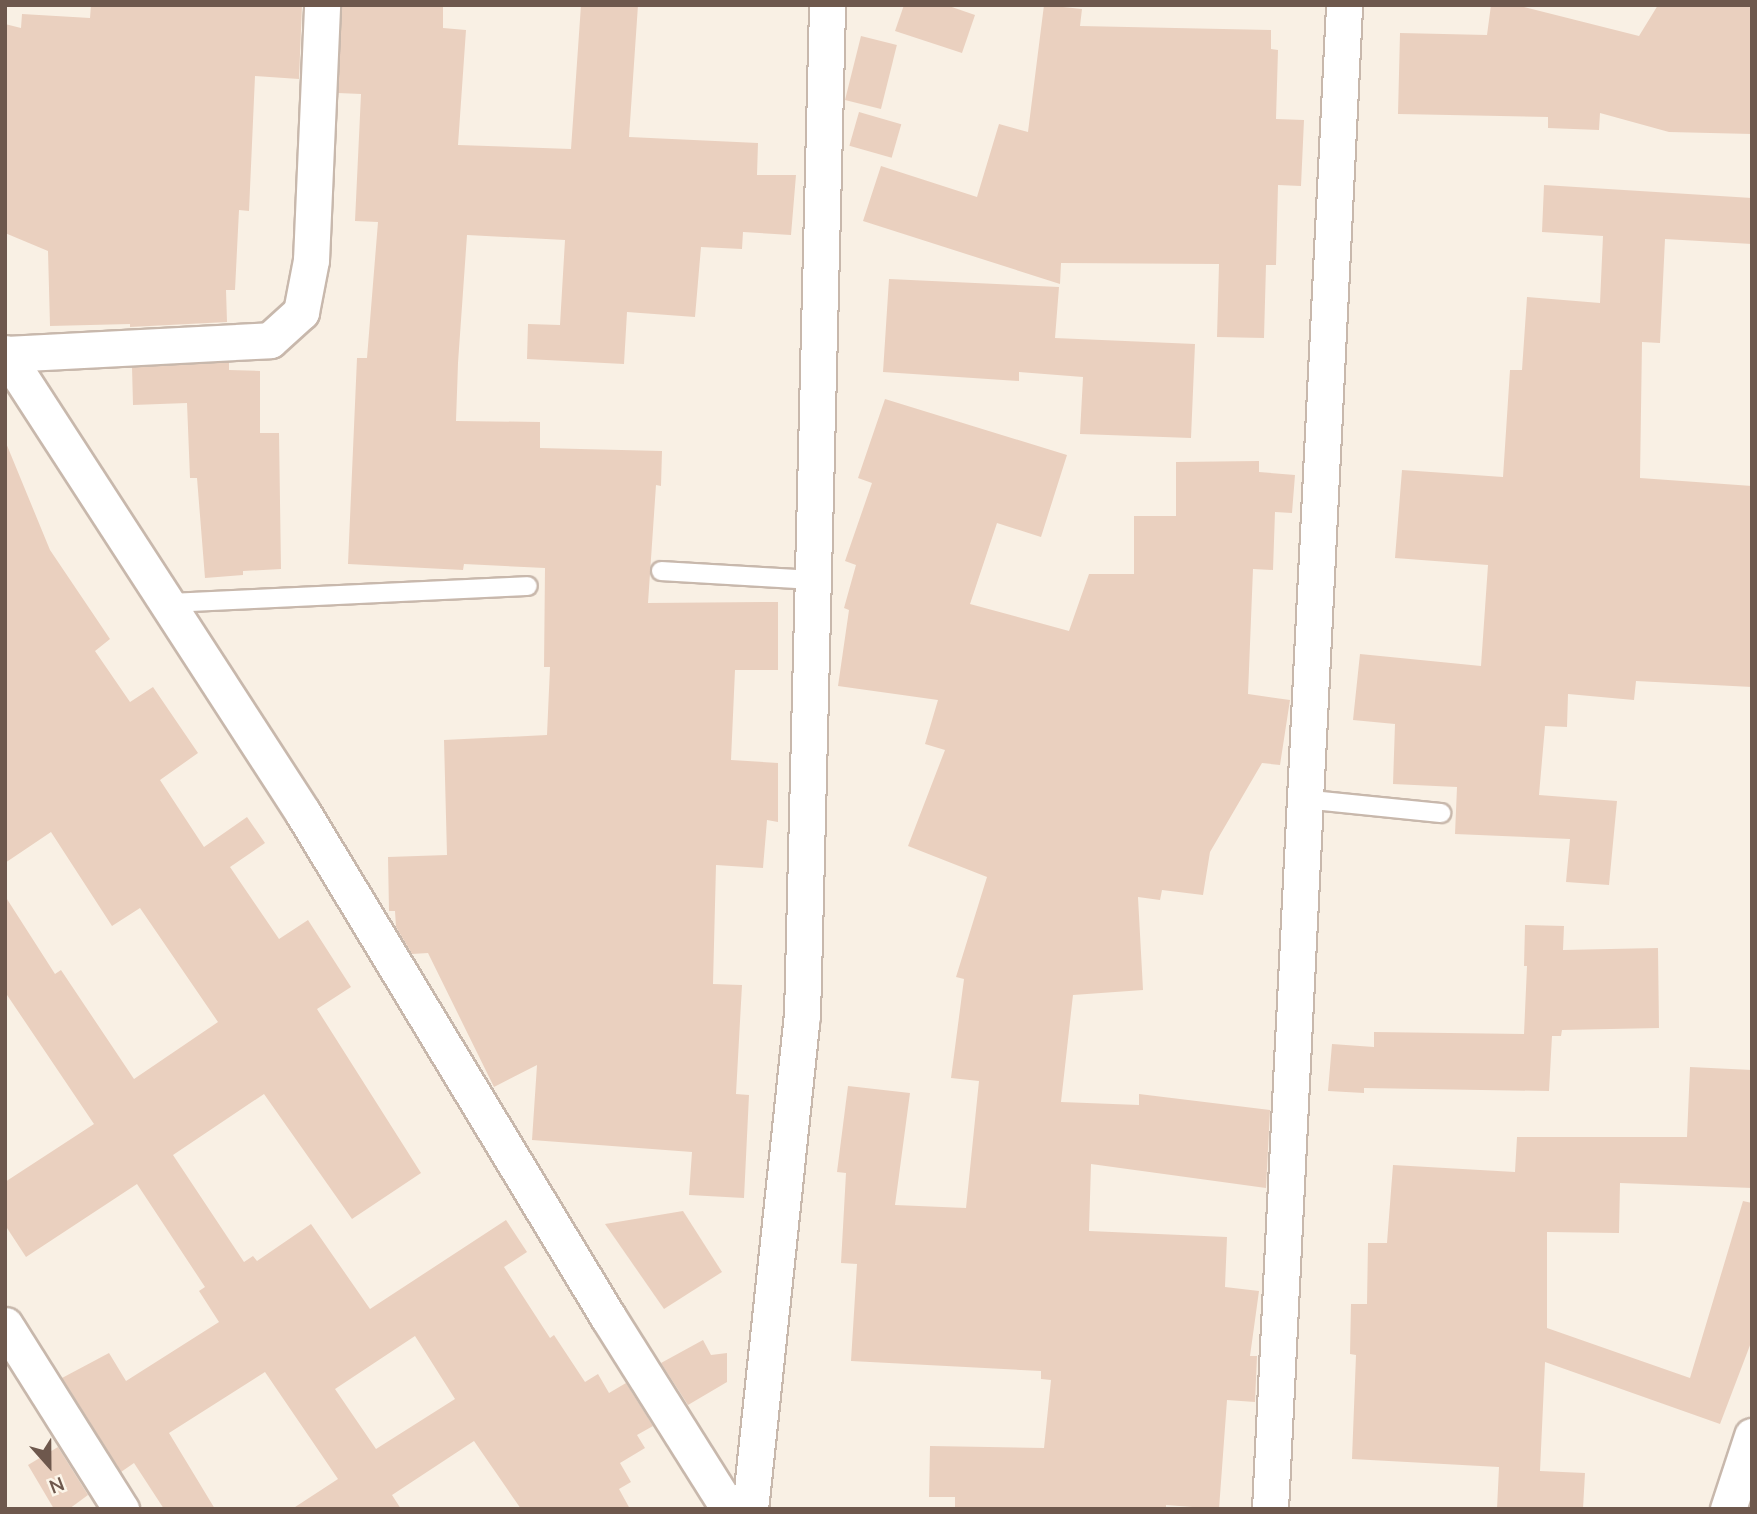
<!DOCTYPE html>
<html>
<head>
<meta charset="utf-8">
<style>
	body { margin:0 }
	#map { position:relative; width:1757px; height:1514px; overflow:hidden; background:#f9f0e4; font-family:"Nunito Sans",sans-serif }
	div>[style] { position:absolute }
	.building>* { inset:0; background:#ead0bf; transform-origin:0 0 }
	.roads { filter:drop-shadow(2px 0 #c8b8ac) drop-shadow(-2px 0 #c8b8ac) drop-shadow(0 2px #c8b8ac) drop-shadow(0 -2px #c8b8ac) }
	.lane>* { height:18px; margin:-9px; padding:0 9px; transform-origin:9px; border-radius:9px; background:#fff }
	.street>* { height:35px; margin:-17.5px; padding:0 17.5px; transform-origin:17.5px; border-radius:17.5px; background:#fff }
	span { translate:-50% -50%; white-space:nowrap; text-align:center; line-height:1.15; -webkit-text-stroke:7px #fcf5e9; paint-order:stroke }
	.frame { position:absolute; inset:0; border:7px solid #6e584d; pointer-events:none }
	.north { position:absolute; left:14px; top:1430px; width:70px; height:70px; -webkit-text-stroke:5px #fcf5e9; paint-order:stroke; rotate:159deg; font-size:19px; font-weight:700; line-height:28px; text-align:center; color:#6e584d }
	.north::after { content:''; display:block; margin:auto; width:24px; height:32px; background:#6e584d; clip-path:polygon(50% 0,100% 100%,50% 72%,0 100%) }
</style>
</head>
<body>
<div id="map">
	<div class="building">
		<div style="clip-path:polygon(91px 5px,302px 5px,299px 79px,255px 76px,249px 211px,239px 210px,235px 290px,226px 290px,227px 322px,130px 327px,130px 324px,50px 326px,48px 251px,5px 233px,5px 24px,21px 28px,22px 14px,90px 18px)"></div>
		<div style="clip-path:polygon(342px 5px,443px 5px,443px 28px,466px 30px,458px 145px,571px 149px,581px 5px,638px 5px,629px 137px,758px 143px,757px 175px,796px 175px,791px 235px,743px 232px,742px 249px,701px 247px,695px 317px,627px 312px,624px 364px,527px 359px,528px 324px,560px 325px,565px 240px,467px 235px,458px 363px,456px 421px,540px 422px,540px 448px,662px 451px,661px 486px,656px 485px,648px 603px,778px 602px,778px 670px,735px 670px,731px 760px,778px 763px,778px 822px,767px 820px,763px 868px,716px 865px,713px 984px,742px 985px,736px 1094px,749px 1095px,744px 1198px,689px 1195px,692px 1152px,532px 1140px,537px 1065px,494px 1087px,428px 953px,412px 954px,396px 927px,395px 911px,389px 911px,388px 857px,447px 855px,444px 740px,547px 735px,550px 667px,544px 667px,545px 568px,464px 564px,463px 570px,348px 564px,357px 358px,367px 358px,378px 222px,355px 221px,361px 94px,338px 93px)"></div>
		<div style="clip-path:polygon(904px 5px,946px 5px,975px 15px,962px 53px,895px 31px)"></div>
		<div style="clip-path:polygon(1044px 5px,1082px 9px,1080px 26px,1271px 30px,1271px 49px,1278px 50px,1276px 119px,1304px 120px,1301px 186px,1278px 185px,1276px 265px,1266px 265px,1264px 338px,1217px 337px,1219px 264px,1061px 263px,1060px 284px,863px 221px,881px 166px,977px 197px,999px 124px,1028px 132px)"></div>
		<div style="clip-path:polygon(1491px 5px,1516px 5px,1639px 36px,1658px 5px,1752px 5px,1752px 134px,1669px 132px,1600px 113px,1599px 130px,1548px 128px,1548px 117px,1398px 114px,1400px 33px,1487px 35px)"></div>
		<div style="left:861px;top:36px;width:37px;height:66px;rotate:14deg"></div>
		<div style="left:859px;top:112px;width:44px;height:35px;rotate:16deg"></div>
		<div style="clip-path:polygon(1544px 185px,1752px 198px,1752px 244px,1665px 239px,1660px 343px,1642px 342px,1640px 478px,1752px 486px,1752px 687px,1636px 681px,1634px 700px,1568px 694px,1567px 727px,1545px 726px,1539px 795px,1617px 801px,1609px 885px,1566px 882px,1570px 839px,1455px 834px,1457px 787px,1393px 784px,1395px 724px,1353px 720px,1360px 654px,1481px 666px,1488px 565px,1395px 558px,1402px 470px,1503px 477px,1510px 370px,1522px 370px,1527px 297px,1600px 303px,1603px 236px,1542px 232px)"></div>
		<div style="clip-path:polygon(889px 279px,1059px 287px,1055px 338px,1195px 344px,1191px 438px,1080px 434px,1083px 377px,1019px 372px,1019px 381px,883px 372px)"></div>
		<div style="clip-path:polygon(229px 362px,229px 370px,260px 371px,260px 433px,279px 433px,281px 569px,243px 571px,243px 575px,205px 578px,197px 478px,190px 478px,187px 403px,133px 405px,132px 367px)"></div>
		<div style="clip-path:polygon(885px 399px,1067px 455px,1041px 537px,997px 523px,970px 604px,1069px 631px,1089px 574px,1134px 574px,1134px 516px,1176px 516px,1176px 462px,1259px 461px,1259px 472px,1295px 475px,1292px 513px,1275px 512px,1273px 570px,1253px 569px,1248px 694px,1290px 700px,1280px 765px,1262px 763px,1210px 852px,1203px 895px,1162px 890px,1160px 900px,1138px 897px,1143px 990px,1073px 995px,1061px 1102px,1139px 1105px,1139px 1094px,1270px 1110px,1266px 1188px,1091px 1164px,1089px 1231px,1227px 1237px,1225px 1287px,1259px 1291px,1250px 1356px,1257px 1356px,1255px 1402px,1227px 1400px,1219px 1509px,1166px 1505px,1166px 1509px,955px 1509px,955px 1497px,929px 1497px,930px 1446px,1044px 1448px,1051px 1380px,1041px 1379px,1041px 1371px,851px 1361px,857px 1264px,841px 1263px,846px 1173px,837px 1172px,848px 1086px,910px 1093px,895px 1205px,966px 1208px,979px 1081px,951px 1078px,964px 979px,956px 977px,987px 877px,908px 846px,945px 750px,925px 744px,938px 700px,838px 686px,849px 610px,844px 608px,856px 565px,845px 561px,872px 483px,858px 478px)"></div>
		<div style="clip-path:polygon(evenodd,6px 443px,50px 550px,110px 639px,95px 651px,130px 702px,153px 687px,198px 753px,160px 780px,204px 847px,247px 817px,265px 843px,230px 867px,279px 939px,308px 920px,351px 987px,317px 1009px,421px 1173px,352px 1219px,264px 1094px,173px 1155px,244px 1262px,253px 1256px,257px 1261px,311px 1224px,370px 1309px,506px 1220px,527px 1252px,504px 1267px,550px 1338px,554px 1335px,585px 1382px,598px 1374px,609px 1393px,626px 1383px,653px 1426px,637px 1435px,645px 1448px,620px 1463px,631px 1482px,619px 1489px,630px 1509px,521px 1509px,474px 1441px,392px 1495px,401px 1509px,292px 1509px,338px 1479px,265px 1372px,169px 1433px,215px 1509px,164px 1509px,134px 1463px,121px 1472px,62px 1378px,109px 1353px,126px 1381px,219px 1322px,199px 1291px,205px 1287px,137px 1184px,26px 1257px,5px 1225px,5px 1182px,94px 1124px,5px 992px,5px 896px,55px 974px,61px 970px,134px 1079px,218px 1022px,140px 908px,112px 926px,51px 832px,5px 863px,6px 443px,415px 1336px,455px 1399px,376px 1449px,335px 1389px,415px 1336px)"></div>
		<div style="clip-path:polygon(1525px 925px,1564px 926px,1563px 950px,1658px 948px,1659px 1028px,1562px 1030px,1561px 1036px,1552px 1036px,1549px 1091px,1364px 1088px,1364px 1093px,1328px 1091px,1332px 1044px,1374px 1047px,1374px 1032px,1524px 1034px,1527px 966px,1524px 966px)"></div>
		<div style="clip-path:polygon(1690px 1067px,1752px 1070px,1752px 1188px,1620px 1183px,1619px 1233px,1547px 1232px,1547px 1328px,1690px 1378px,1743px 1201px,1752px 1203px,1752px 1340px,1720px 1424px,1545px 1362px,1540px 1471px,1585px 1473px,1583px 1509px,1497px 1509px,1499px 1467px,1352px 1459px,1356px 1355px,1350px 1354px,1351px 1304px,1367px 1304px,1368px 1243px,1387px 1243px,1393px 1165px,1515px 1172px,1517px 1137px,1687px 1137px)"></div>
		<div style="clip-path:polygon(683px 1211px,722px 1272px,664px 1309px,605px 1224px)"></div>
		<div style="clip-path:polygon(703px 1340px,711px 1355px,727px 1353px,727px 1382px,688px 1405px,661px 1363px)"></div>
		<div style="clip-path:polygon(58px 1447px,88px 1495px,69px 1509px,54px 1509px,28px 1465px)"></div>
	</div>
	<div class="roads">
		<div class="lane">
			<div style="left:661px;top:571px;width:152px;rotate:3.4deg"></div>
			<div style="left:168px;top:603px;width:360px;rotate:-2.7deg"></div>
			<div style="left:1303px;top:799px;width:139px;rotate:5.8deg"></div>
		</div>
		<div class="street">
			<div style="left:5px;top:353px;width:548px;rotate:57.06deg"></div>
			<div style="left:303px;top:813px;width:589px;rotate:58.82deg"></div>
			<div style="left:608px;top:1317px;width:227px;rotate:57.8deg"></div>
			<div style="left:6px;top:354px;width:264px;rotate:-3deg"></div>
			<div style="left:270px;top:340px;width:42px;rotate:-42.1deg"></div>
			<div style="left:301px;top:312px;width:53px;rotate:-79.1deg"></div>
			<div style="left:311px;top:260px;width:255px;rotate:-87.5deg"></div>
			<div style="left:5px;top:1325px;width:218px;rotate:57.8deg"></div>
			<div style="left:750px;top:1509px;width:496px;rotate:-84deg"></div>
			<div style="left:802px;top:1016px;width:1011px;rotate:-88.58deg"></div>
			<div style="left:1270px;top:1509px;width:1506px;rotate:-87.18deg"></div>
			<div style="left:1728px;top:1509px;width:77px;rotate:-71.8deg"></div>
		</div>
	</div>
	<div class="frame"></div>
	<div class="north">N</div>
</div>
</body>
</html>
